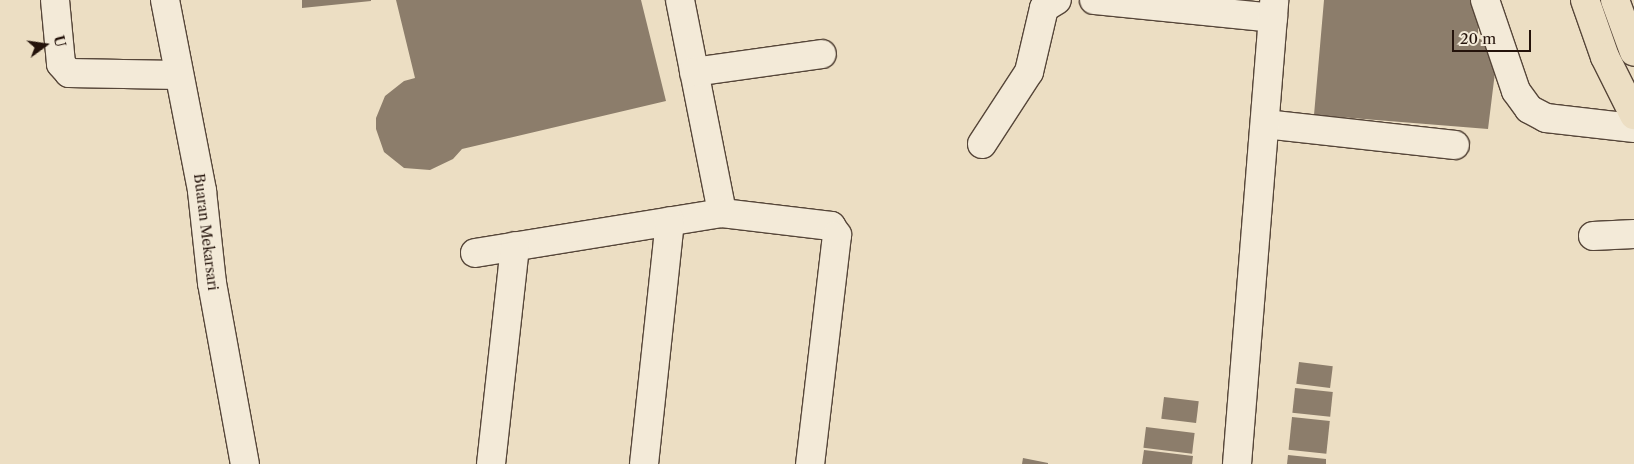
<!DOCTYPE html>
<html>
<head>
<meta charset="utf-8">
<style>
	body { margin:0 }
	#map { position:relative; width:1634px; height:464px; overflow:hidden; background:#ecdec3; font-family:"Libre Caslon Text",serif }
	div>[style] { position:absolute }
	.building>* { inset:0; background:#8c7d6b; transform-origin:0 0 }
	.roads { filter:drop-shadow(1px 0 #564639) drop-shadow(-1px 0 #564639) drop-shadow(0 1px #564639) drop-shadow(0 -1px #564639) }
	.minor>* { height:28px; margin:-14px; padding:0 14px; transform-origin:14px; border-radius:14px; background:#f3ead8 }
	.major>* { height:28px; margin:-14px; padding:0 14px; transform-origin:14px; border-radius:14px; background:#ecdec3 }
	span { translate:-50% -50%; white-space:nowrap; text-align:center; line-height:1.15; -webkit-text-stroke:5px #f3ead8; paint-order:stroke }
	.street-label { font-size:14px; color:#24130b }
	.north { position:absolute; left:20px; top:20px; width:50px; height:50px; -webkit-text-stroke:4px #f3ead8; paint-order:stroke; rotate:76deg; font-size:14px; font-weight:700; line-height:20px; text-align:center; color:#24130b }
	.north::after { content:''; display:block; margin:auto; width:18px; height:22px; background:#24130b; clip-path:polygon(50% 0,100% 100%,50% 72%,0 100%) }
	.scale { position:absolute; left:1452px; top:30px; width:79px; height:22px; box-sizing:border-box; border:2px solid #24130b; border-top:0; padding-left:6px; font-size:15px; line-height:18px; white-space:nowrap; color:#24130b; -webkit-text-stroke:4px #f3ead8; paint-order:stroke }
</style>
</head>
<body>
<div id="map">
	<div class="building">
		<div style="clip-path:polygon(302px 0,371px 0,371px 1px,302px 8px)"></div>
		<div style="clip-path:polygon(396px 0,641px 0,666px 101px,462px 149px,453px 159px,430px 170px,404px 168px,384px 152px,376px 129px,376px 118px,385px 96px,404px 81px,415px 78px)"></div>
		<div style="clip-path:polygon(1324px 0,1478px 0,1478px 38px,1498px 48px,1488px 129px,1314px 115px)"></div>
		<div style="left:1299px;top:362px;width:34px;height:22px;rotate:7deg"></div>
		<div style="left:1295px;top:388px;width:38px;height:25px;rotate:6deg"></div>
		<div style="left:1164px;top:397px;width:35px;height:22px;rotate:7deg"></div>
		<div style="left:1292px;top:417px;width:38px;height:33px;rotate:6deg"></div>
		<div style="left:1146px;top:427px;width:49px;height:21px;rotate:7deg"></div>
		<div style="clip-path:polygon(1144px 450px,1193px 456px,1192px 464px,1142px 464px)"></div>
		<div style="clip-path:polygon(1288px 455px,1326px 459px,1326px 464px,1287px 464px)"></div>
		<div style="clip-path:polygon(1023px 458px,1048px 463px,1048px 464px,1022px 464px)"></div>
	</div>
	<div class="roads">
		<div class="minor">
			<div style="left:55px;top:0;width:64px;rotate:84.6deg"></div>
			<div style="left:61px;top:64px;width:12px;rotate:48deg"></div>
			<div style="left:69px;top:73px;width:109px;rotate:1.1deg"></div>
			<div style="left:165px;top:0;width:195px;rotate:79deg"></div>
			<div style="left:202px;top:191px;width:93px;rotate:83.8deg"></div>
			<div style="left:212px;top:283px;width:184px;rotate:79.7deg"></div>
			<div style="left:680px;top:0;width:217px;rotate:78.8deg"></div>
			<div style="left:1094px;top:0;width:180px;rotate:5.7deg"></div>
			<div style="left:1485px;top:0;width:96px;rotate:71.2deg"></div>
			<div style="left:1516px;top:91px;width:22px;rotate:54deg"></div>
			<div style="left:1529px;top:109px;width:19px;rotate:28deg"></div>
			<div style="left:1546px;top:118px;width:89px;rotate:6.5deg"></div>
			<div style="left:694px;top:72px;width:129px;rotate:-8deg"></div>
			<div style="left:1265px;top:124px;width:191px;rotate:6.3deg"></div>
			<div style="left:982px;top:144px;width:86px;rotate:-56.9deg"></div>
			<div style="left:1029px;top:72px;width:66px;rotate:-76.8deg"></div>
			<div style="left:1044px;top:8px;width:15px;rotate:-32deg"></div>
			<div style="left:1593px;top:236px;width:41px;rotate:-2.8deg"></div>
			<div style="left:475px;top:253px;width:250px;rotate:-9.2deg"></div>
			<div style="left:722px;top:213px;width:110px;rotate:6.8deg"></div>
			<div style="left:831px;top:226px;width:11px;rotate:56deg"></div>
			<div style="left:837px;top:235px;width:231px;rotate:96.7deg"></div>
			<div style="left:491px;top:464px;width:219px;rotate:-83.7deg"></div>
			<div style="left:644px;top:464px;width:244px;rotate:-83.9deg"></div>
			<div style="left:1237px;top:464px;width:465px;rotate:-85.4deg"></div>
		</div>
		<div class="major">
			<div style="left:1585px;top:0;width:60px;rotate:70.7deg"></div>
			<div style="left:1605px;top:57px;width:65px;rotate:63.4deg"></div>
			<div style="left:1615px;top:0;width:55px;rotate:69.9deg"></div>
		</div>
	</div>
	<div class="street-label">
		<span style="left:206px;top:232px;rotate:83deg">Buaran Mekarsari</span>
	</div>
	<div class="north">U</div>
	<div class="scale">20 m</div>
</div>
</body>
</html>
